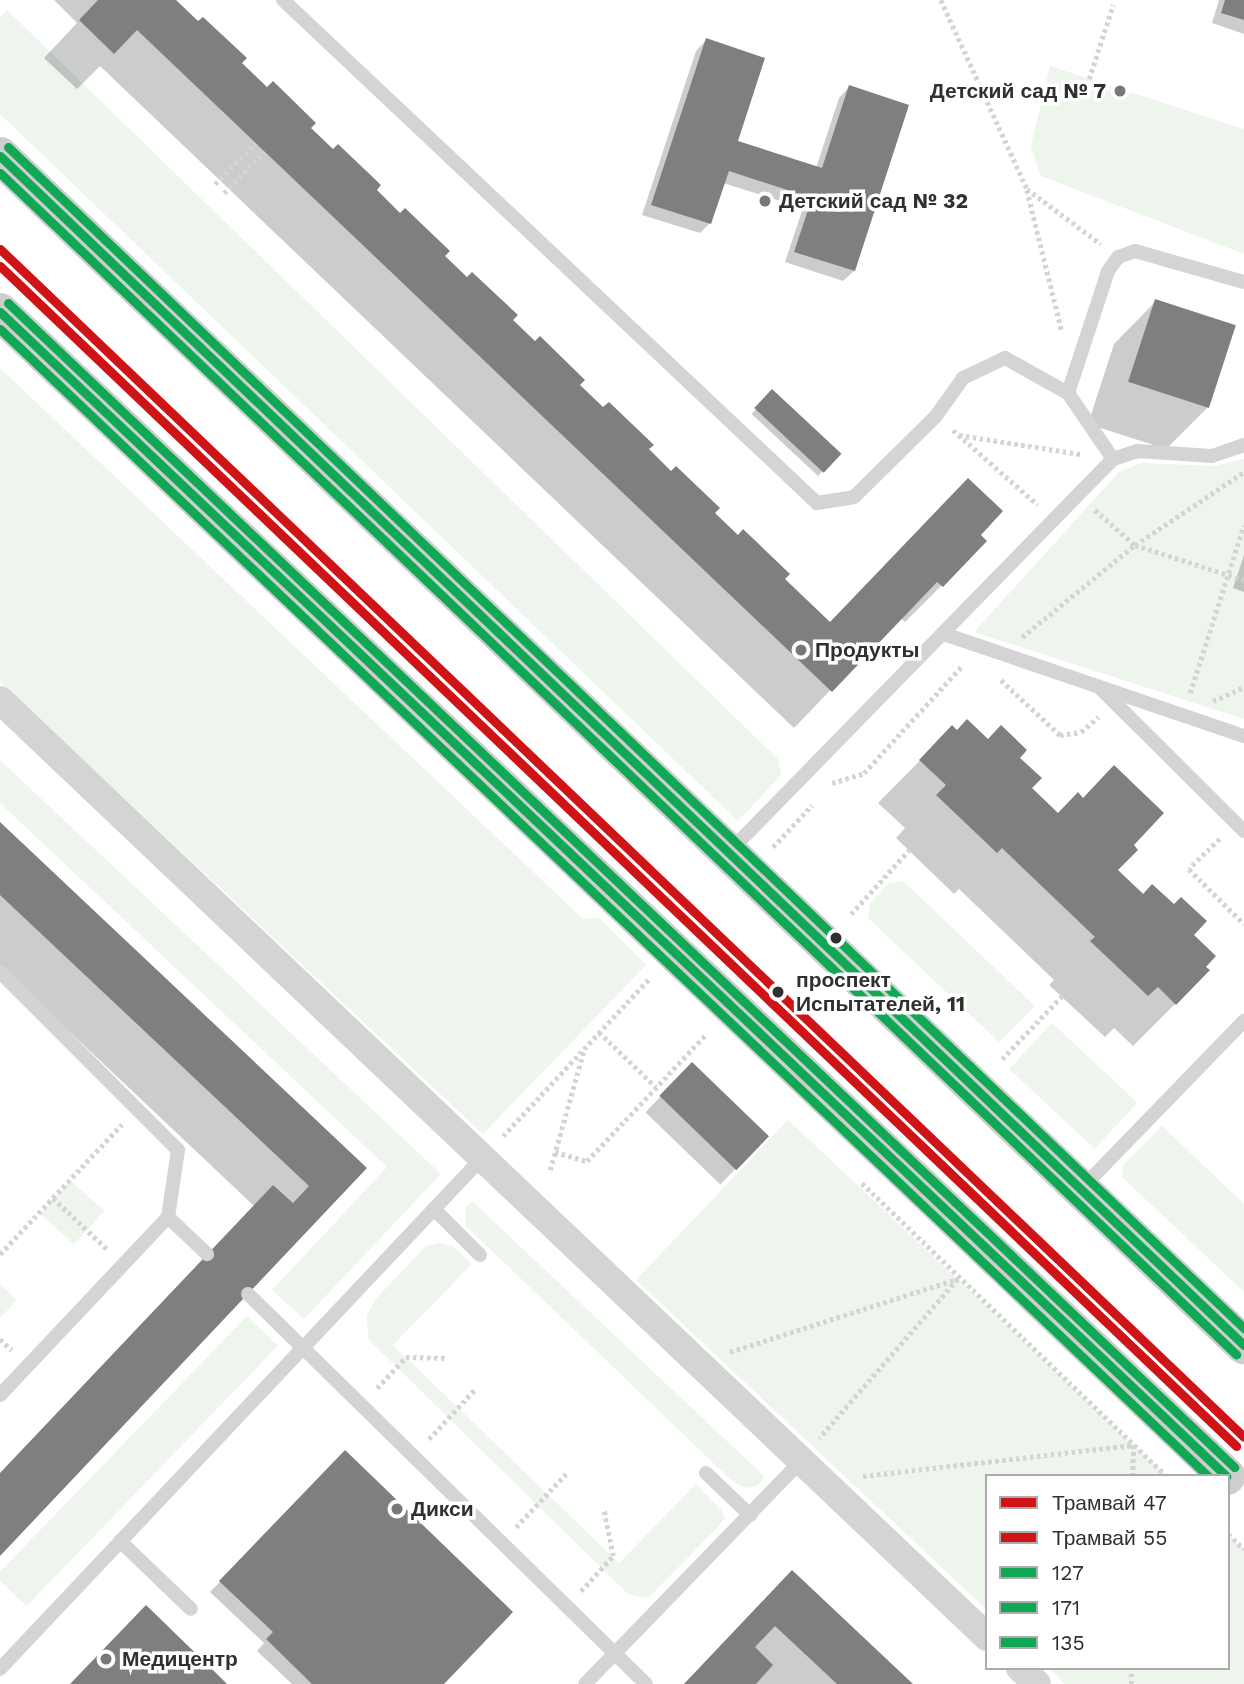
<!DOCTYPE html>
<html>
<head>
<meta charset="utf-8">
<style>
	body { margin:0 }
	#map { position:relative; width:1244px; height:1684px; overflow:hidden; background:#fff; font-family:"Work Sans",sans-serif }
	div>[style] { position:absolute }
	.green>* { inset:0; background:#edf5ed; transform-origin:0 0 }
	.shadow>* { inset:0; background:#0003; transform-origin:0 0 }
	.building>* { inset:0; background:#7f7f7f; transform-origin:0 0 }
	.path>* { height:4.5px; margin-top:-2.25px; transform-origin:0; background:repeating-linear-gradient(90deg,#d4d4d4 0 3.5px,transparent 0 7px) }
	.lane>* { height:14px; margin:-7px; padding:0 7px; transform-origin:7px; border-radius:7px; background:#d4d4d4 }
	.street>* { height:28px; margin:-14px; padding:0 14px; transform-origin:14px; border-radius:14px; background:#d4d4d4 }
	.secondary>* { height:38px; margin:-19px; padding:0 19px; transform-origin:19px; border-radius:19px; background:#cecece }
	.bus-1>* { height:9px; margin:-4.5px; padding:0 4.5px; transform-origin:4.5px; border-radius:4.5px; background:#10a855 }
	.bus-2>* { height:9px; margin:-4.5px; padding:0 4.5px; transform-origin:4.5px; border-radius:4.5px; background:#10a855 }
	.bus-3>* { height:9px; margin:-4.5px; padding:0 4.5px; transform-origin:4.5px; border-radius:4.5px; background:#10a855 }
	.tram-1>* { height:9px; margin:-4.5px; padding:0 4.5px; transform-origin:4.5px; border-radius:4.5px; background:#ce1417 }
	.tram-2>* { height:9px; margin:-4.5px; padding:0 4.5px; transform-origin:4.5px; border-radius:4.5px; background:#ce1417 }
	.dots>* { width:19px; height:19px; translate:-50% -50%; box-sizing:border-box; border:4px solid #fff; border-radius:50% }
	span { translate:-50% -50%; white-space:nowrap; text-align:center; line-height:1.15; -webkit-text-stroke:7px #fff; paint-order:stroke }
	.poi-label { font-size:21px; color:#303030; font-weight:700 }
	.right { translate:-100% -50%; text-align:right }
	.left { translate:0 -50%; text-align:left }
	.stop-label { font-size:21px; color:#303030; font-weight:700 }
	.legend { position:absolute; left:985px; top:1474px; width:245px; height:196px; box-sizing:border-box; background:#fff; border:2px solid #acacac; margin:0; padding:9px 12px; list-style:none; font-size:21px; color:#303030 }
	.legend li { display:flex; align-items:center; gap:14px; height:35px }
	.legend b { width:35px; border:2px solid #acacac }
</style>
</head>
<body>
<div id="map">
	<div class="green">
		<div style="clip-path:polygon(7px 10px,778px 759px,781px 775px,738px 821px,0 114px,0 18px)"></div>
		<div style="clip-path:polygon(1050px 66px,1244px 129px,1244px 254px,1041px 176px,1031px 146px)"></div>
		<div style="clip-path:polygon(0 368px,583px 919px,599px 918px,646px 965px,483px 1134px,0 682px)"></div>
		<div style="clip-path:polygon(1244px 459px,1244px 719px,974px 632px,1119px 472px,1141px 463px,1214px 466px)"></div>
		<div style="clip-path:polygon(0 760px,441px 1174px,304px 1319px,272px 1290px,387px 1167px,0 803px)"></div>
		<div style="clip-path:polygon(903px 881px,1035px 1006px,999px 1042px,868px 918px,871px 902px,889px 883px)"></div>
		<div style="left:1052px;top:1023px;width:117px;height:63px;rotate:43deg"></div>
		<div style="clip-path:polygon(788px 1120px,1167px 1476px,987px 1476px,987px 1610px,636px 1280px)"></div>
		<div style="clip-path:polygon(1162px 1126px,1244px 1204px,1244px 1292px,1122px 1177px,1124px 1164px)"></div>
		<div style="left:70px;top:1180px;width:46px;height:45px;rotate:42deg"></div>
		<div style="clip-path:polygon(472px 1201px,765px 1477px,757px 1486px,745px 1488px,730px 1479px,466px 1226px,465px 1209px)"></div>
		<div style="clip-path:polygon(439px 1243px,454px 1247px,472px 1264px,393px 1345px,619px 1563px,696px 1484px,721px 1510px,725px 1518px,719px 1526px,648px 1598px,628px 1594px,368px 1339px,367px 1316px,374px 1301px,426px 1246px)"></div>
		<div style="clip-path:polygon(0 1284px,17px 1300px,0 1318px)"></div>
		<div style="left:247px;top:1316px;width:43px;height:362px;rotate:44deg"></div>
		<div style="clip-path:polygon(1228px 1534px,1244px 1549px,1244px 1684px,1065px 1684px,1049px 1668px,1228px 1668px)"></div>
	</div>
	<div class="shadow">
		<div style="clip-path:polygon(54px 0,174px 0,829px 624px,978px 535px,942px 585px,905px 622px,900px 618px,794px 728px,100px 66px,77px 89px,44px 58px,77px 23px)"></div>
		<div style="clip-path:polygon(1219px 0,1244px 0,1244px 34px,1212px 23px)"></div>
		<div style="clip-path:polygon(706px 40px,736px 142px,816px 168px,839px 98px,849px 87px,854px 271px,843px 281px,785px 262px,803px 208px,723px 183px,710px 223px,700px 233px,642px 215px,696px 51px)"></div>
		<div style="clip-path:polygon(1156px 301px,1208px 407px,1166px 449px,1088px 424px,1114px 344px)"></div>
		<div style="left:772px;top:392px;width:91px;height:30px;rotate:43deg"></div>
		<div style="clip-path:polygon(1244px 555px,1244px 592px,1233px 588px)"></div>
		<div style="clip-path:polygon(952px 728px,1018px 758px,1030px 788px,1058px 815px,1131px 845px,1116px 870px,1192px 935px,1175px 1004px,1133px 1046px,1114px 1028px,1105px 1037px,1049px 985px,1054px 980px,959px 889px,954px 894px,896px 838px,905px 828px,878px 803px)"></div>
		<div style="clip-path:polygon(0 824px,364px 1168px,0 1553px,0 1474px,254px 1206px,0 966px)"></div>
		<div style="left:692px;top:1064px;width:104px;height:67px;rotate:44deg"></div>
		<div style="clip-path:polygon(345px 1453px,441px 1684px,292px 1684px,257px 1651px,264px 1643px,210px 1592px)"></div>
		<div style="clip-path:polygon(750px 1615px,910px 1684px,684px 1684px)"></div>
	</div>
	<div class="building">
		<div style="clip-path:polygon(98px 0,176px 0,198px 21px,203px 17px,247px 58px,242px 63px,267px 87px,273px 81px,316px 123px,311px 128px,333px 149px,338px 144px,381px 185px,377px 190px,400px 213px,405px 208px,450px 251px,445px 256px,467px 277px,472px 272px,518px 315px,513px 320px,535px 341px,540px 336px,585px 380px,580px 385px,603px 407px,609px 402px,654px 445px,649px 449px,671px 471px,676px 466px,720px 508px,715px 513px,738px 535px,743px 529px,790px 574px,785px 579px,830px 622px,968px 478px,1003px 511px,981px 535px,987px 541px,943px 587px,937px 582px,832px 692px,137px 30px,114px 54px,79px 20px)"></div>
		<div style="clip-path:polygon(1225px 0,1244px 0,1244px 20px,1221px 13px)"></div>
		<div style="clip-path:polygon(706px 38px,765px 58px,738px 141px,822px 168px,849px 85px,909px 105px,855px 271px,794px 252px,812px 198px,729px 171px,711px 224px,651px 205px)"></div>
		<div style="left:1155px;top:299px;width:85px;height:87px;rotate:18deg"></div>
		<div style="left:772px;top:389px;width:95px;height:26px;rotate:43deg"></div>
		<div style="clip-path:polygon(967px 719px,988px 739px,1001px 725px,1027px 750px,1020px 758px,1042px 778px,1032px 788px,1058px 813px,1078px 792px,1083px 798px,1114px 765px,1164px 813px,1134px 845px,1138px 850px,1118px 870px,1143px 894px,1152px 884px,1174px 904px,1181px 897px,1207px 921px,1194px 935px,1216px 956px,1206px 967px,1210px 970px,1176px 1005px,1158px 987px,1148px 996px,1090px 941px,1095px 937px,1002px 848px,997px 853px,936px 795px,946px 785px,919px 760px,952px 725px,957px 730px)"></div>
		<div style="clip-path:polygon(0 822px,367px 1168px,0 1556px,0 1473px,273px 1185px,293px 1203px,309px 1186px,0 895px)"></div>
		<div style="left:692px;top:1062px;width:107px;height:47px;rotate:44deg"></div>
		<div style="clip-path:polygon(345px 1450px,513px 1612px,444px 1684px,312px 1684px,266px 1639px,273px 1632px,219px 1581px)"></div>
		<div style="clip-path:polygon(792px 1570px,913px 1684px,837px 1684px,775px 1626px,755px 1647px,773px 1665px,756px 1684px,684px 1684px)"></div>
		<div style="clip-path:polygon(146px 1605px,217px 1674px,227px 1684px,70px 1684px)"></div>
	</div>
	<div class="path">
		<div style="left:941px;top:0;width:208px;rotate:65.5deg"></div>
		<div style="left:1027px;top:189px;width:92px;rotate:36.6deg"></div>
		<div style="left:1089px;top:79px;width:78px;rotate:-72deg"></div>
		<div style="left:215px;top:184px;width:57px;rotate:-45.7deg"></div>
		<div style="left:1027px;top:190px;width:145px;rotate:76.1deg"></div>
		<div style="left:224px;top:193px;width:57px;rotate:-45.7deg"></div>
		<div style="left:953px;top:430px;width:113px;rotate:41.4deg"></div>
		<div style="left:959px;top:435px;width:123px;rotate:8.9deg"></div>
		<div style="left:1095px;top:510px;width:53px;rotate:41.2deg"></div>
		<div style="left:1135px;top:545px;width:114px;rotate:17.8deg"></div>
		<div style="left:1022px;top:637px;width:146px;rotate:-39.2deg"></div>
		<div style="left:1135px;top:545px;width:131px;rotate:-33.8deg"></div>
		<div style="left:1001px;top:680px;width:81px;rotate:43deg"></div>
		<div style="left:1060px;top:735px;width:21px;rotate:-8deg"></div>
		<div style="left:1081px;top:732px;width:23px;rotate:-41deg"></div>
		<div style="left:1190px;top:693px;width:176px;rotate:-72.2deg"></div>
		<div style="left:1213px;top:701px;width:34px;rotate:-24deg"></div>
		<div style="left:832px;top:783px;width:34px;rotate:-17deg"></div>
		<div style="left:864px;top:773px;width:147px;rotate:-47.5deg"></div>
		<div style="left:1220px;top:839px;width:43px;rotate:135.9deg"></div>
		<div style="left:1189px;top:869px;width:78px;rotate:45deg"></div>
		<div style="left:773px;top:847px;width:57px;rotate:-47.1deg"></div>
		<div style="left:851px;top:914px;width:86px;rotate:-47.8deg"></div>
		<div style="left:599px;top:1032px;width:79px;rotate:44deg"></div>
		<div style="left:1002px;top:1059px;width:88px;rotate:-46.4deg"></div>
		<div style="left:503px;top:1136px;width:216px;rotate:-47.1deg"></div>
		<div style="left:555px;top:1152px;width:33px;rotate:16deg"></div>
		<div style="left:587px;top:1161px;width:175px;rotate:-46.8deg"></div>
		<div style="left:550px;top:1170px;width:125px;rotate:-74.2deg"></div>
		<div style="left:862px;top:1183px;width:423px;rotate:43.9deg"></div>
		<div style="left:53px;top:1198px;width:76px;rotate:43.4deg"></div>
		<div style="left:0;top:1254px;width:178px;rotate:-46.8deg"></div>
		<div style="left:0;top:1339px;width:16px;rotate:43deg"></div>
		<div style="left:730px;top:1352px;width:239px;rotate:-17.8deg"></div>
		<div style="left:958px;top:1279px;width:211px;rotate:131deg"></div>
		<div style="left:377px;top:1388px;width:42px;rotate:-46.9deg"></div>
		<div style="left:406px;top:1357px;width:40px;rotate:1.4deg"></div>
		<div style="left:429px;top:1439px;width:69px;rotate:-47.3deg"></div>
		<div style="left:863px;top:1476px;width:273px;rotate:-6.5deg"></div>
		<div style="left:1134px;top:1445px;width:31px;rotate:92deg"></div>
		<div style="left:516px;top:1527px;width:73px;rotate:-46.7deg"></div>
		<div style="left:1228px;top:1534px;width:22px;rotate:43deg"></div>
		<div style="left:581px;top:1591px;width:47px;rotate:-47.6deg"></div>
		<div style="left:613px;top:1556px;width:46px;rotate:-101.3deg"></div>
		<div style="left:1131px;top:1684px;width:16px;rotate:-90deg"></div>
	</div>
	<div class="lane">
		<div style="left:283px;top:0;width:734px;rotate:43.29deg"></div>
		<div style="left:817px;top:503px;width:37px;rotate:-9deg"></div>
		<div style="left:854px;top:497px;width:115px;rotate:-44.6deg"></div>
		<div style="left:936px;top:416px;width:47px;rotate:-54.6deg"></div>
		<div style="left:963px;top:378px;width:47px;rotate:-25.5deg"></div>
		<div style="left:1005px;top:358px;width:72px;rotate:29.1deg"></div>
		<div style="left:1068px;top:393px;width:80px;rotate:55.7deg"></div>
		<div style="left:1113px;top:459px;width:549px;rotate:134.34deg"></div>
		<div style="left:1068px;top:393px;width:128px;rotate:-71.8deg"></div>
		<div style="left:1108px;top:271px;width:17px;rotate:-54deg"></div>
		<div style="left:1118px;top:257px;width:18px;rotate:-19deg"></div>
		<div style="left:1135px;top:251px;width:113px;rotate:15.9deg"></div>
		<div style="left:1113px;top:459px;width:25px;rotate:-18deg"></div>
		<div style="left:1137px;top:451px;width:75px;rotate:3.8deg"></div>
		<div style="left:1212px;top:456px;width:34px;rotate:-19deg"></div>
		<div style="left:944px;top:634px;width:317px;rotate:18.8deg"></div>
		<div style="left:1101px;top:689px;width:202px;rotate:44.8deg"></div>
		<div style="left:0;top:972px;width:252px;rotate:45deg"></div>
		<div style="left:178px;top:1150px;width:68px;rotate:98.5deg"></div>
		<div style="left:168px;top:1217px;width:245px;rotate:133.3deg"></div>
		<div style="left:1082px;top:1188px;width:233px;rotate:-45.9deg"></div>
		<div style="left:434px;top:1209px;width:65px;rotate:45deg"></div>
		<div style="left:168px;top:1217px;width:54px;rotate:43.5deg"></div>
		<div style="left:248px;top:1294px;width:557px;rotate:44.42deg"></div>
		<div style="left:706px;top:1473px;width:61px;rotate:43.7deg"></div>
		<div style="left:120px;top:1541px;width:98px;rotate:43.8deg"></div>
		<div style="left:0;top:1669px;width:702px;rotate:-46.67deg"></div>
		<div style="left:585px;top:1684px;width:310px;rotate:-45.9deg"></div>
	</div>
	<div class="street">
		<div style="left:0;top:700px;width:1361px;rotate:43.51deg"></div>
		<div style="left:1020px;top:1668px;width:23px;rotate:43deg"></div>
	</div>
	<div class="secondary">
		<div style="left:0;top:156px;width:1721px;rotate:43.71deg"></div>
		<div style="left:0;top:312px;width:1691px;rotate:43.51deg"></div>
	</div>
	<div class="bus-1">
		<div style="left:0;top:156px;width:1721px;rotate:43.71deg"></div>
		<div style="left:0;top:312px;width:1691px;rotate:43.51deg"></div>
	</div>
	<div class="bus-2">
		<div style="left:0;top:173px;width:1710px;rotate:43.7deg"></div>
		<div style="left:0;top:329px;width:1666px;rotate:43.52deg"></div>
	</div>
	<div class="bus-3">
		<div style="left:8px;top:147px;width:1710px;rotate:43.7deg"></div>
		<div style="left:8px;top:303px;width:1691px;rotate:43.51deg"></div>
	</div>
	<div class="tram-1">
		<div style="left:0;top:249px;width:1720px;rotate:43.68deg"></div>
	</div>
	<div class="tram-2">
		<div style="left:0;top:266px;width:1709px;rotate:43.67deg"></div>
	</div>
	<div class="dots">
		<div style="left:1120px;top:91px;background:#787878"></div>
		<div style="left:765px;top:201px;background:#787878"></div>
		<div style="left:801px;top:650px;background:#787878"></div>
		<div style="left:836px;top:938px;background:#303030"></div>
		<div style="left:778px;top:992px;background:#303030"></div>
		<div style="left:397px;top:1509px;background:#787878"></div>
		<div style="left:106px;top:1659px;background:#787878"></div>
	</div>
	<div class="poi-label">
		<span class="right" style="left:1106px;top:91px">Детский сад № 7</span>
		<span class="left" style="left:779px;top:201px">Детский сад № 32</span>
		<span class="left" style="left:815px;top:650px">Продукты</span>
		<span class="left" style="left:411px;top:1509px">Дикси</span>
		<span class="left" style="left:122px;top:1659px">Медицентр</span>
	</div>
	<div class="stop-label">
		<span class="left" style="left:796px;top:992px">проспект<br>Испытателей, 11</span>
	</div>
	<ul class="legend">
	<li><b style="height:9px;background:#ce1417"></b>Трамвай 47</li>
	<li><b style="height:9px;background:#ce1417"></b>Трамвай 55</li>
	<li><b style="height:9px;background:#10a855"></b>127</li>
	<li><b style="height:9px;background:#10a855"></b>171</li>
	<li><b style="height:9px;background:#10a855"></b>135</li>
	</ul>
</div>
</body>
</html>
